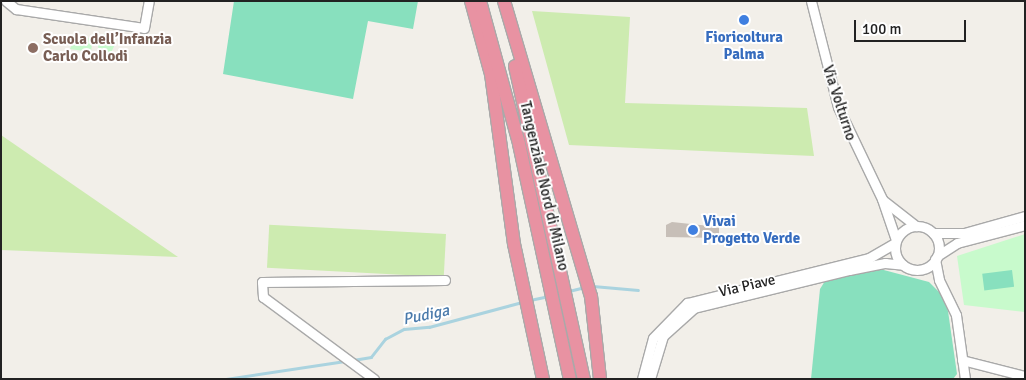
<!DOCTYPE html>
<html>
<head>
<meta charset="utf-8">
<style>
	body { margin:0 }
	#map { position:relative; width:1026px; height:380px; overflow:hidden; background:#f2efe9; font-family:Signika,sans-serif }
	div>[style] { position:absolute }
	.grass>* { inset:0; background:#cdebb0; transform-origin:0 0 }
	.park>* { inset:0; background:#c8facc }
	.pitch>* { inset:0; background:#88e0be; transform-origin:0 0 }
	.stream>* { height:2.5px; margin:-1.25px; padding:0 1.25px; transform-origin:1.25px; border-radius:1.25px; background:#aad3df }
	.building>* { inset:0; background:#c7bfb8 }
	.roads { filter:drop-shadow(1px 0 #a9a9a9) drop-shadow(-1px 0 #a9a9a9) drop-shadow(0 1px #a9a9a9) drop-shadow(0 -1px #a9a9a9) }
	.minor>* { height:9px; margin:-4.5px; padding:0 4.5px; transform-origin:4.5px; border-radius:4.5px; background:#fff }
	.minor>.ring { margin:-4.5px; padding:0; box-sizing:content-box; background:none; border:9px solid #fff; border-radius:50% }
	.highway>* { height:12px; margin:-6px; padding:0 6px; transform-origin:6px; border-radius:6px; background:#e892a2 }
	.dots>* { width:14px; height:14px; translate:-50% -50%; box-sizing:border-box; border:2px solid #fff; border-radius:50% }
	span { translate:-50% -50%; white-space:nowrap; text-align:center; line-height:1.15; -webkit-text-stroke:4px #fff; paint-order:stroke }
	.shop-label { font-size:15px; color:#366cbe; font-weight:700 }
	.left { translate:0 -50%; text-align:left }
	.education-label { font-size:15px; color:#785e54; font-weight:700 }
	.street-label { font-size:15px; color:#222 }
	.water-label { font-size:16px; color:#4a7aab; font-style:italic }
	.frame { position:absolute; inset:0; border:2px solid #222; pointer-events:none }
	.scale { position:absolute; left:854px; top:20px; width:112px; height:22px; box-sizing:border-box; border:2px solid #222; border-top:0; padding-left:6px; font-size:15px; line-height:18px; white-space:nowrap; color:#222; -webkit-text-stroke:4px #fff; paint-order:stroke }
</style>
</head>
<body>
<div id="map">
	<div class="grass">
		<div style="clip-path:polygon(532px 11px,630px 17px,625px 103px,807px 108px,814px 156px,569px 145px)"></div>
		<div style="clip-path:polygon(1px 135px,178px 257px,1px 250px)"></div>
		<div style="left:446px;top:234px;width:43px;height:177px;rotate:93deg"></div>
	</div>
	<div class="park">
		<div style="clip-path:polygon(105px 33px,112px 34px,116px 42px,109px 57px,99px 54px,98px 45px,92px 44px,91px 52px,70px 49px,76px 35px,99px 41px)"></div>
		<div style="clip-path:polygon(1025px 234px,1025px 312px,964px 305px,957px 256px)"></div>
	</div>
	<div class="pitch">
		<div style="clip-path:polygon(234px 1px,418px 1px,413px 29px,368px 21px,353px 99px,223px 74px)"></div>
		<div style="clip-path:polygon(880px 269px,929px 282px,942px 295px,948px 311px,957px 374px,953px 379px,811px 379px,820px 289px,825px 281px)"></div>
		<div style="left:1012px;top:270px;width:17px;height:30px;rotate:83deg"></div>
	</div>
	<div class="stream">
		<div style="left:593px;top:286px;width:45px;rotate:5.1deg"></div>
		<div style="left:569px;top:291px;width:16px;rotate:-14deg"></div>
		<div style="left:530px;top:300px;width:19px;rotate:-12deg"></div>
		<div style="left:353px;top:360px;width:18px;rotate:-9deg"></div>
		<div style="left:371px;top:357px;width:23px;rotate:-52deg"></div>
		<div style="left:385px;top:339px;width:21px;rotate:-28deg"></div>
		<div style="left:404px;top:329px;width:25px;rotate:-5deg"></div>
		<div style="left:429px;top:327px;width:96px;rotate:-15deg"></div>
		<div style="left:226px;top:379px;width:120px;rotate:-8.6deg"></div>
	</div>
	<div class="building">
		<div style="clip-path:polygon(672px 222px,719px 227px,719px 238px,666px 237px,666px 225px)"></div>
	</div>
	<div class="roads">
		<div class="minor">
			<div style="left:6px;top:1px;width:13px;rotate:39deg"></div>
			<div style="left:16px;top:9px;width:129px;rotate:8.4deg"></div>
			<div style="left:144px;top:28px;width:27px;rotate:-80deg"></div>
			<div style="left:811px;top:1px;width:109px;rotate:75.7deg"></div>
			<div style="left:838px;top:107px;width:102px;rotate:64.4deg"></div>
			<div style="left:882px;top:199px;width:43px;rotate:71.1deg"></div>
			<div style="left:884px;top:201px;width:41px;rotate:38deg"></div>
			<div class="ring" style="left:895px;top:226px;width:35px;height:35px"></div>
			<div style="left:933px;top:233px;width:31px"></div>
			<div style="left:964px;top:233px;width:63px;rotate:-15.6deg"></div>
			<div style="left:937px;top:256px;width:24px;rotate:-33deg"></div>
			<div style="left:957px;top:243px;width:70px;rotate:-14.8deg"></div>
			<div style="left:935px;top:259px;width:21px;rotate:79deg"></div>
			<div style="left:939px;top:280px;width:39px;rotate:64deg"></div>
			<div style="left:956px;top:315px;width:65px;rotate:82deg"></div>
			<div style="left:962px;top:360px;width:65px;rotate:14.3deg"></div>
			<div style="left:374px;top:379px;width:138px;rotate:-143.5deg"></div>
			<div style="left:263px;top:297px;width:15px;rotate:-94deg"></div>
			<div style="left:262px;top:282px;width:183px;rotate:-0.6deg"></div>
			<div style="left:642px;top:379px;width:42px;rotate:-75deg"></div>
			<div style="left:653px;top:338px;width:49px;rotate:-45.8deg"></div>
			<div style="left:687px;top:303px;width:187px;rotate:-13.9deg"></div>
			<div style="left:869px;top:258px;width:30px;rotate:-30deg"></div>
			<div style="left:650px;top:379px;width:45px;rotate:-73.2deg"></div>
			<div style="left:663px;top:336px;width:42px;rotate:-42.1deg"></div>
			<div style="left:694px;top:308px;width:160px;rotate:-13.8deg"></div>
			<div style="left:849px;top:270px;width:37px;rotate:-11deg"></div>
			<div style="left:885px;top:263px;width:18px;rotate:6deg"></div>
		</div>
		<div class="highway">
			<div style="left:471px;top:1px;width:76px;rotate:74.7deg"></div>
			<div style="left:491px;top:74px;width:172px;rotate:82.3deg"></div>
			<div style="left:514px;top:244px;width:138px;rotate:77.9deg"></div>
			<div style="left:480px;top:1px;width:148px;rotate:74.7deg"></div>
			<div style="left:519px;top:144px;width:240px;rotate:77.8deg"></div>
			<div style="left:504px;top:1px;width:308px;rotate:73.6deg"></div>
			<div style="left:591px;top:296px;width:83px;rotate:83.8deg"></div>
			<div style="left:515px;top:66px;width:321px;rotate:77.6deg"></div>
		</div>
	</div>
	<div class="dots">
		<div style="left:744px;top:20px;background:#3f7fe0"></div>
		<div style="left:33px;top:48px;background:#8d6e63"></div>
		<div style="left:693px;top:230px;background:#3f7fe0"></div>
	</div>
	<div class="shop-label">
		<span style="left:744px;top:46px">Fioricoltura<br>Palma</span>
		<span class="left" style="left:703px;top:230px">Vivai<br>Progetto Verde</span>
	</div>
	<div class="education-label">
		<span class="left" style="left:43px;top:48px">Scuola dell’Infanzia<br>Carlo Collodi</span>
	</div>
	<div class="street-label">
		<span style="left:839px;top:103px;rotate:72deg">Via Volturno</span>
		<span style="left:544px;top:186px;rotate:77deg">Tangenziale Nord di Milano</span>
		<span style="left:747px;top:286px;rotate:-13deg">Via Piave</span>
	</div>
	<div class="water-label">
		<span style="left:426px;top:315px;rotate:-12deg">Pudiga</span>
	</div>
	<div class="frame"></div>
	<div class="scale">100 m</div>
</div>
</body>
</html>
